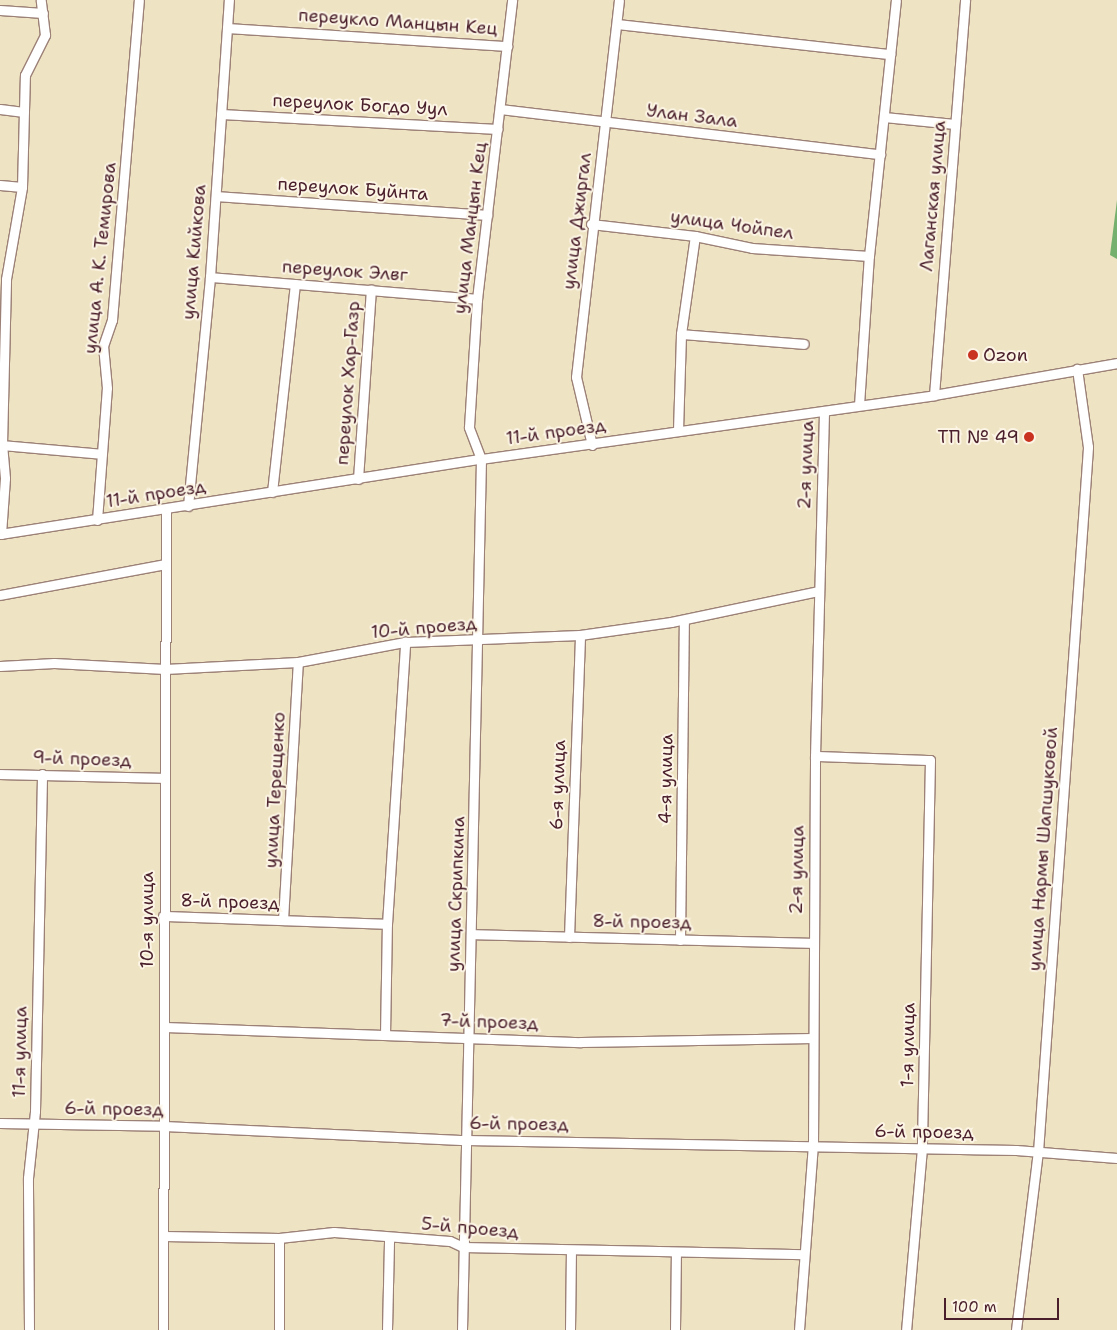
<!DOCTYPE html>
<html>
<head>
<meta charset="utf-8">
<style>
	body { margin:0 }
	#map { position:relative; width:1117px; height:1330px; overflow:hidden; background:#eee3c3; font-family:"Shantell Sans",sans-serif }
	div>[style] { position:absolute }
	.forest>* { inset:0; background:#76b06e }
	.roads { filter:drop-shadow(1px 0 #9c8177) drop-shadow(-1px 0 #9c8177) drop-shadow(0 1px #9c8177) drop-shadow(0 -1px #9c8177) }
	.minor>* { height:9px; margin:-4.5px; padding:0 4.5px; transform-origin:4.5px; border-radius:4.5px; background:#fff }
	.dots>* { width:14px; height:14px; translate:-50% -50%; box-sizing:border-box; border:2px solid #fcf5e5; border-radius:50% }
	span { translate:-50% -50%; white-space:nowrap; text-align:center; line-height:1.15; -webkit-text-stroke:4px #fcf5e5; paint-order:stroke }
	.street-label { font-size:18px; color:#4a1f2b }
	.poi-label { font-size:18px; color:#4a1f2b }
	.left { translate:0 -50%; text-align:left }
	.right { translate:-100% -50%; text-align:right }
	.scale { position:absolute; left:944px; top:1298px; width:115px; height:22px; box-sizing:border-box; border:2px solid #4a1f2b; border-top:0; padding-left:6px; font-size:15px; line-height:18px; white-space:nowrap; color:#4a1f2b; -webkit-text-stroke:4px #fcf5e5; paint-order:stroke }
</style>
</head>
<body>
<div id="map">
	<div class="forest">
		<div style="clip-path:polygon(1117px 200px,1117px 259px,1110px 255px)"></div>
	</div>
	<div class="roads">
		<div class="minor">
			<div style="left:0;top:10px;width:43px;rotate:4deg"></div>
			<div style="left:617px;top:24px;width:275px;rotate:6.3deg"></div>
			<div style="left:227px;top:28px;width:281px;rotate:3.7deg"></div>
			<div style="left:0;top:109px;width:24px;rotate:7deg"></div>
			<div style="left:500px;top:109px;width:383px;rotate:6.8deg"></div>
			<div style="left:221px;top:114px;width:277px;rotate:3.1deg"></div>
			<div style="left:884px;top:117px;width:71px;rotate:5.6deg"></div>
			<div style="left:0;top:185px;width:22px;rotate:5deg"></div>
			<div style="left:216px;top:196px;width:272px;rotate:4deg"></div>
			<div style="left:591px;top:224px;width:105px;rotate:6.6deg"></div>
			<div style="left:695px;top:236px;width:58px;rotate:11.9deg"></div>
			<div style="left:752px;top:248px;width:117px;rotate:3.9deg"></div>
			<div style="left:210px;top:277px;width:268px;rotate:4.7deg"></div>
			<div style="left:681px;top:334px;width:123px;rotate:4.6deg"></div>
			<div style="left:934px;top:395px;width:396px;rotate:-85.5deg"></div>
			<div style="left:859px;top:405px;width:149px;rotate:-86.2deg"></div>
			<div style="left:869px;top:256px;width:257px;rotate:-84deg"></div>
			<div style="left:678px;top:430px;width:96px;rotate:-88.2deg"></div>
			<div style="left:681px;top:334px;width:99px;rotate:-81.9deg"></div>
			<div style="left:2px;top:445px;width:100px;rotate:5.1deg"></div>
			<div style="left:592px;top:445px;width:70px;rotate:-103.2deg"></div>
			<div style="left:576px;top:377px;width:379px;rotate:-83.5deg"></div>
			<div style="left:358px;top:479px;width:190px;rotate:-86.1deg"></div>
			<div style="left:272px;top:492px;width:209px;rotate:-83.7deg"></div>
			<div style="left:188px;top:506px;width:230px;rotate:-84.5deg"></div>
			<div style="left:210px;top:277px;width:278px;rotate:-86.1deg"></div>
			<div style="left:97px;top:520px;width:132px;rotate:-85.7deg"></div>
			<div style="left:107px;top:388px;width:42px;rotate:-95.4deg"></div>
			<div style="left:103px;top:346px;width:28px;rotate:-71deg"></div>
			<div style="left:112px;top:320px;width:321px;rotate:-85.2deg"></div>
			<div style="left:0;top:534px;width:487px;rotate:-8.9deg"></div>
			<div style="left:481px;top:459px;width:457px;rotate:-8deg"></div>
			<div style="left:934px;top:395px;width:186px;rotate:-9.9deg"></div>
			<div style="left:1px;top:534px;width:56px;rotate:-85.9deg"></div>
			<div style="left:5px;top:478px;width:33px;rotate:-95deg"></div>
			<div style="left:2px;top:445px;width:166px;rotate:-88.6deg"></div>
			<div style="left:6px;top:279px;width:93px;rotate:-80.1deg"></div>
			<div style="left:22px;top:187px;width:112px;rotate:-88.5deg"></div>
			<div style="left:25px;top:75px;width:45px;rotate:-63.4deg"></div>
			<div style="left:45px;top:35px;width:35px;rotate:-97deg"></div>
			<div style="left:0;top:595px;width:168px;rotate:-10.6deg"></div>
			<div style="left:0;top:666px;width:54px;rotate:-3.2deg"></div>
			<div style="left:54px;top:663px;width:111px;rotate:3.1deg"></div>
			<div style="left:165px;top:669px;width:133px;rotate:-3deg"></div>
			<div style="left:298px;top:662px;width:109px;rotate:-10.6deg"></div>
			<div style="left:405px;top:642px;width:175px;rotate:-2.3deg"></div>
			<div style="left:580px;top:635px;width:92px;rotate:-8.1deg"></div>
			<div style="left:671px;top:622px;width:150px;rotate:-11.9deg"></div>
			<div style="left:815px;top:756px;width:115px;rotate:2deg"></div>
			<div style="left:930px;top:760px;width:388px;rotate:91.2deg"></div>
			<div style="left:922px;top:1148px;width:183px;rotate:95deg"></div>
			<div style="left:0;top:774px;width:164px;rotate:1.4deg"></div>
			<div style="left:163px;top:916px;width:224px;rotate:2deg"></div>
			<div style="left:283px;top:920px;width:258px;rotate:-86.7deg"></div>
			<div style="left:471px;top:934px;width:341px;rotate:1.5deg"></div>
			<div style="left:569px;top:937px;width:302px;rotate:-87.9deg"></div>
			<div style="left:680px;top:940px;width:320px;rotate:-89.3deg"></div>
			<div style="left:165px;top:1027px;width:416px;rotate:2.1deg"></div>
			<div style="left:581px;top:1042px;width:232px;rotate:-1deg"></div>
			<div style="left:385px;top:1035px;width:111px;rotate:-89deg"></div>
			<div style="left:387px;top:924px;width:283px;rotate:-86.3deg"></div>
			<div style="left:0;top:1123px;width:164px;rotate:1deg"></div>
			<div style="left:164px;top:1126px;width:302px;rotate:2.7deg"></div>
			<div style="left:466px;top:1140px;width:550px;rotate:1.04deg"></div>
			<div style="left:1016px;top:1150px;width:101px;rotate:4.5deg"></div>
			<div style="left:164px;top:1236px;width:115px;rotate:1deg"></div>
			<div style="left:279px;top:1238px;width:55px;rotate:-6.2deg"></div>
			<div style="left:334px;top:1232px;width:116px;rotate:4.4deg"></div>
			<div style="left:450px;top:1241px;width:14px;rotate:25deg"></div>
			<div style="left:463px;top:1247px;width:341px;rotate:1.2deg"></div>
			<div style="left:279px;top:1238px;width:92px;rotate:90deg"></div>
			<div style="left:29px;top:1330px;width:152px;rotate:-90.4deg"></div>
			<div style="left:28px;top:1178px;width:67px;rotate:-84deg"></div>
			<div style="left:35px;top:1111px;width:337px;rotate:-88.8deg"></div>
			<div style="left:163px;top:1330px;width:821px;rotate:-89.79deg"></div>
			<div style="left:387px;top:1330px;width:91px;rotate:-88.7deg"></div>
			<div style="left:462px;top:1330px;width:871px;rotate:-88.75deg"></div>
			<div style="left:481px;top:459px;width:34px;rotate:-111deg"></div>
			<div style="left:469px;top:427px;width:128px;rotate:-86.4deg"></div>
			<div style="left:477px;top:299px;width:301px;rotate:-83.3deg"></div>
			<div style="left:570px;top:1330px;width:80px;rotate:-89.3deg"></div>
			<div style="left:675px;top:1330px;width:77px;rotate:-89.3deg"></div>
			<div style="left:799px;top:1330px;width:186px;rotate:-85.7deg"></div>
			<div style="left:813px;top:1145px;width:389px;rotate:-89.7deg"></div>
			<div style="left:815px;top:756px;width:345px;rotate:-88.5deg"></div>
			<div style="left:1016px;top:1330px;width:179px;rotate:-83deg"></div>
			<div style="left:1038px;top:1152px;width:707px;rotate:-85.94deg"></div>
			<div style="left:1088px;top:447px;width:79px;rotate:-98deg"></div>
		</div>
	</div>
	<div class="dots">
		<div style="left:973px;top:355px;background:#c8321e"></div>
		<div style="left:1029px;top:437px;background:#c8321e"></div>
	</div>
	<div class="street-label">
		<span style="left:398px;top:22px;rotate:4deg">переукло Манцын Кец</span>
		<span style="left:360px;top:105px;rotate:3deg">переулок Богдо Уул</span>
		<span style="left:692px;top:116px;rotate:7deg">Улан Зала</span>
		<span style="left:353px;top:189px;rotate:4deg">переулок Буйнта</span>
		<span style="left:933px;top:196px;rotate:-85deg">Лаганская улица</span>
		<span style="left:577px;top:221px;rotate:-83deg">улица Джиргал</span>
		<span style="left:732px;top:225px;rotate:8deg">улица Чойпел</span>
		<span style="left:470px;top:228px;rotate:-83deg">улица Манцын Кец</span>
		<span style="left:194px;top:252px;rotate:-85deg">улица Кийкова</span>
		<span style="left:100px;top:258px;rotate:-84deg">улица А. К. Темирова</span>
		<span style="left:345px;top:271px;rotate:4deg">переулок Элвг</span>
		<span style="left:348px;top:383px;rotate:-86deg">переулок Хар-Газр</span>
		<span style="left:556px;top:432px;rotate:-8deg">11-й проезд</span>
		<span style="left:806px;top:465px;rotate:-88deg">2-я улица</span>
		<span style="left:156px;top:494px;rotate:-9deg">11-й проезд</span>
		<span style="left:424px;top:628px;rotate:-5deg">10-й проезд</span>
		<span style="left:82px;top:759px;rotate:2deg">9-й проезд</span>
		<span style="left:666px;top:779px;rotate:-89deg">4-я улица</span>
		<span style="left:558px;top:785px;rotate:-88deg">6-я улица</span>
		<span style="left:275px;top:790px;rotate:-87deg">улица Терещенко</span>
		<span style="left:1043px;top:849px;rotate:-86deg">улица Нармы Шапшуковой</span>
		<span style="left:797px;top:870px;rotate:-89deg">2-я улица</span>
		<span style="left:456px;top:894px;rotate:-88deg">улица Скрипкина</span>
		<span style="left:230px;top:902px;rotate:2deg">8-й проезд</span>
		<span style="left:147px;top:920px;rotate:-90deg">10-я улица</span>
		<span style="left:642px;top:922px;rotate:1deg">8-й проезд</span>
		<span style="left:489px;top:1022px;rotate:2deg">7-й проезд</span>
		<span style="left:908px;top:1045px;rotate:-89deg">1-я улица</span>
		<span style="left:20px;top:1052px;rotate:-89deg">11-я улица</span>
		<span style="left:114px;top:1109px;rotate:1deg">6-й проезд</span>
		<span style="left:519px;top:1124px;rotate:1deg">6-й проезд</span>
		<span style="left:924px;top:1132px;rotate:1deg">6-й проезд</span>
		<span style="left:470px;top:1228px;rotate:5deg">5-й проезд</span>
	</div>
	<div class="poi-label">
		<span class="left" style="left:983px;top:355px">Ozon</span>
		<span class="right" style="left:1019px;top:437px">ТП № 49</span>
	</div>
	<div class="scale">100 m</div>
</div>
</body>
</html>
